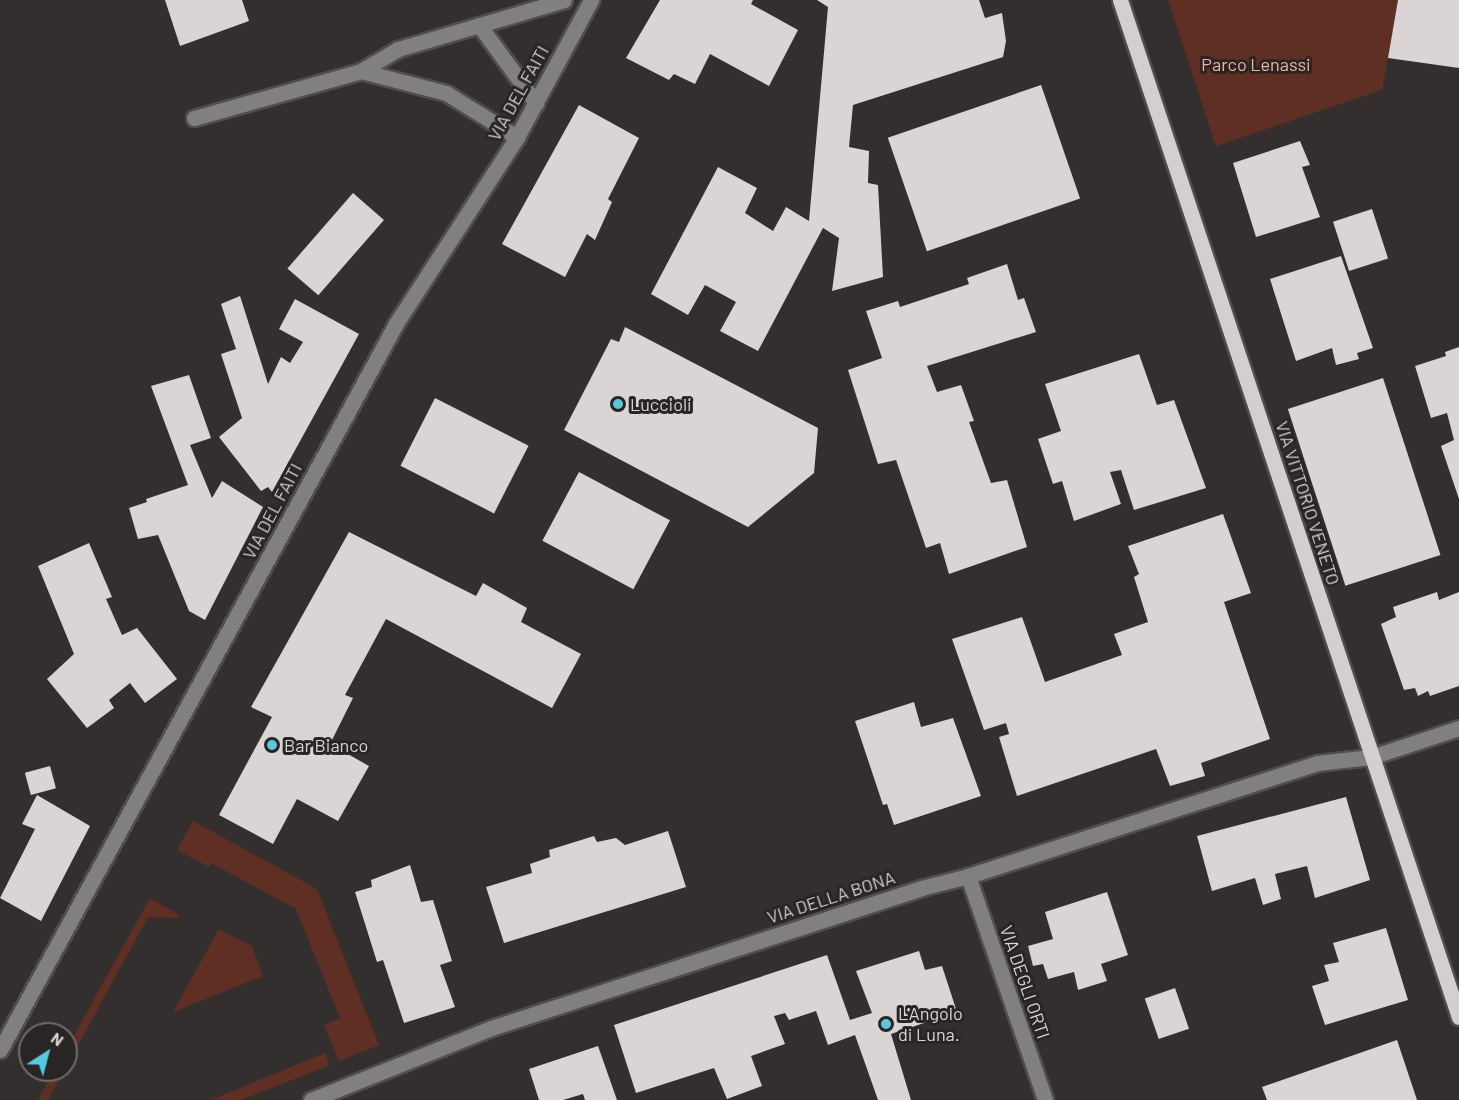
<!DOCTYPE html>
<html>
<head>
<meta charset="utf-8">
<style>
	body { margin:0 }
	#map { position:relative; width:1459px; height:1100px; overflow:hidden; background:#332f2e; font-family:Barlow,sans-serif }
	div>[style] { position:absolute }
	.green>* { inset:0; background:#602f24 }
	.building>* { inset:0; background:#dad5d4; transform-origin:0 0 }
	.roads { filter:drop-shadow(2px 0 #514d4c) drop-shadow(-2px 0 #514d4c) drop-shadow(0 2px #514d4c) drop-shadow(0 -2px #514d4c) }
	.minor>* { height:15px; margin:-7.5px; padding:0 7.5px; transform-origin:7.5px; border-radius:7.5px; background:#817f7f }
	.major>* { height:15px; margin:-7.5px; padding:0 7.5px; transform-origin:7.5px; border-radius:7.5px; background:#d3cfce }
	.dots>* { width:16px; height:16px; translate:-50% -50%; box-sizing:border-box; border:3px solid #292525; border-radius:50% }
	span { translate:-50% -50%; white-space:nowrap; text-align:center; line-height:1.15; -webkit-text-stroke:6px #292525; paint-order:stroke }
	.park-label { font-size:18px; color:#f7af9e }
	.street-label { font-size:18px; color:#d8d6d5 }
	.poi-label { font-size:18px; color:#d8d6d5 }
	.left { translate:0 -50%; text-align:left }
	.north { position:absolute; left:18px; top:1022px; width:60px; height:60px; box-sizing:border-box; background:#292525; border:2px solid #6f6c6b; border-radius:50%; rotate:36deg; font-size:16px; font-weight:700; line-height:24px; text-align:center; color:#d8d6d5 }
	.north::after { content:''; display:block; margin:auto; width:21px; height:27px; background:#56c9e1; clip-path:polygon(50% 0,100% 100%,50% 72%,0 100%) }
</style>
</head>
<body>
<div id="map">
	<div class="green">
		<div style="clip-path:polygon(1168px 0,1398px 0,1382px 90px,1216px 146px)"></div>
		<div style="clip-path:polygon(193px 821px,317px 889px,379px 1045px,339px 1061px,324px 1025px,340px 1018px,296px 909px,211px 863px,209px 867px,177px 850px)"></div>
		<div style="clip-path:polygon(150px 898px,179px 915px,177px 918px,148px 917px,66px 1067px,66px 1050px)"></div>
		<div style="clip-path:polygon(219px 929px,252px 946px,263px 976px,173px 1012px)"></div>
		<div style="clip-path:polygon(325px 1053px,330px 1065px,241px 1100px,211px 1100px)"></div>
		<div style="clip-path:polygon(55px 1070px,65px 1070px,48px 1100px,38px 1100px)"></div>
	</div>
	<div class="building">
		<div style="clip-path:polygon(165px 0,242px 0,249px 21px,180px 46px)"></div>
		<div style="clip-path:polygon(660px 0,753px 0,751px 4px,798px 30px,769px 86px,710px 54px,695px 84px,674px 74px,669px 80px,626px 58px)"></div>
		<div style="clip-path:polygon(817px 0,979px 0,985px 18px,1002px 13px,1006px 41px,1003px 57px,853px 105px,849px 147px,869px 151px,868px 183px,878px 185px,883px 277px,832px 291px,839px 238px,823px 228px,758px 351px,720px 331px,736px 302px,705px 285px,688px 315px,651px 294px,718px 167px,757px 188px,745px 213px,773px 231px,786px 207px,809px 221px,828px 7px)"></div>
		<div style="clip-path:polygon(1398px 0,1459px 0,1459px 68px,1388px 58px)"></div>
		<div style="left:1041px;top:85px;width:120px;height:162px;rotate:71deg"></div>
		<div style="clip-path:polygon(579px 105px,639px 138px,608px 199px,612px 202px,595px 240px,587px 234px,565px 277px,502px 244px)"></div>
		<div style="clip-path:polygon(1300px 141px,1310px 165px,1302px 167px,1320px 217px,1256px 237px,1233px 163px)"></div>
		<div style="left:353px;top:193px;width:41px;height:100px;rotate:41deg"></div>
		<div style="left:1372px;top:209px;width:52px;height:41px;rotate:72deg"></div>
		<div style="clip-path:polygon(1341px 256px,1373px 348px,1357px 353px,1359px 359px,1336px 365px,1332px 348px,1296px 361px,1270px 279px)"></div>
		<div style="clip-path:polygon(1007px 264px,1018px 300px,1024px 298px,1036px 332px,927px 366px,937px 392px,961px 385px,974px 421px,969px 422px,991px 483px,1007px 480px,1027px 547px,949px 574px,940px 543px,926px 548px,896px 460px,878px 464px,848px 370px,882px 358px,866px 311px,898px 301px,900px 307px,969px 284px,967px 278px)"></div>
		<div style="clip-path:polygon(240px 296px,268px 384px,281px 357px,290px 363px,303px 342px,279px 329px,295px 299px,359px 334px,272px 492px,268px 487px,261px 491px,219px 437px,242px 418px,221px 354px,236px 349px,221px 304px)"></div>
		<div style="clip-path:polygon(625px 327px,818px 428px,814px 473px,748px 527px,564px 430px,611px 339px,619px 342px)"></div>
		<div style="clip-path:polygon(1459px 347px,1459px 499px,1441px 446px,1454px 440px,1447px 413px,1431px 418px,1415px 366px,1446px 356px,1445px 352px)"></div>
		<div style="clip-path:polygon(1139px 354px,1157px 405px,1174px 400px,1206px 488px,1134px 510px,1121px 470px,1110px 472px,1121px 504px,1074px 521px,1062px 481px,1053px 484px,1038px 439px,1061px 431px,1045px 384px)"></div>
		<div style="clip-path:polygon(189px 375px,211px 438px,190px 445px,212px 498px,222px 481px,263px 507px,205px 620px,189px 611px,158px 535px,138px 539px,129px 508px,147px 502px,146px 499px,188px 485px,151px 386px)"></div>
		<div style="left:1383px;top:378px;width:186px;height:100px;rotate:72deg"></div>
		<div style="left:435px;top:398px;width:105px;height:76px;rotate:27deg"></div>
		<div style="left:579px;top:472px;width:103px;height:78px;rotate:28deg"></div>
		<div style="clip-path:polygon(1223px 514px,1251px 593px,1224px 602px,1270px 739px,1201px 763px,1205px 776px,1170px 786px,1156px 749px,1017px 796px,999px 737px,1009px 734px,1006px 723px,984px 730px,952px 639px,1022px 617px,1045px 682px,1122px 655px,1114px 634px,1148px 622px,1134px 577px,1139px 574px,1128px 546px)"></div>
		<div style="clip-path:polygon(349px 532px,476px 596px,483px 583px,527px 608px,521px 622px,581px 654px,552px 708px,386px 619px,345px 695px,353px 698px,330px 744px,369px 766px,338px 821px,297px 799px,273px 844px,219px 815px,272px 717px,251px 707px)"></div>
		<div style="clip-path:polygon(89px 543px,112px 597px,106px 599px,122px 635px,137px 628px,177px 679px,145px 703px,130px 683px,109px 700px,114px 708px,87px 728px,47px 679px,74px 654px,38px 566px)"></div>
		<div style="clip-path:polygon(1437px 592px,1439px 600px,1459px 592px,1459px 686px,1430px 696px,1428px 691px,1418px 696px,1415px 688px,1404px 690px,1381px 624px,1396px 617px,1393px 607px)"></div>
		<div style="clip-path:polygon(914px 702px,921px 727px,953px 718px,981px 796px,894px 825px,887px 804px,883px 805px,855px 721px)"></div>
		<div style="left:50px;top:766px;width:23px;height:26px;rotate:75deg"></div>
		<div style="clip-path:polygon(37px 795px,90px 826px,41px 921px,0 898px,35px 829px,22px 824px)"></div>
		<div style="clip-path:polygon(1346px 797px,1370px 880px,1315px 898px,1307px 866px,1275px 874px,1281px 899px,1263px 905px,1255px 878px,1212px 891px,1197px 836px)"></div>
		<div style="clip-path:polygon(668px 831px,686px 887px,504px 943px,486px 887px,532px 873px,530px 864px,550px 857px,549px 850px,594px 836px,597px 842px,616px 838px,625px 845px)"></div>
		<div style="clip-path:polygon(410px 865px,421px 902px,433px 900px,452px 961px,440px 965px,455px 1007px,404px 1023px,383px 960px,377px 962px,355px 892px,372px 887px,371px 880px)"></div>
		<div style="clip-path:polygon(1107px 892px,1128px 955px,1101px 964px,1107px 981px,1078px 990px,1074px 972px,1048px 979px,1043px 964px,1033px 966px,1028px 946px,1053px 939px,1045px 912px)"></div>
		<div style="clip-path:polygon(1386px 928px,1408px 1000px,1325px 1025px,1312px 986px,1329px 981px,1324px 965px,1339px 962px,1333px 943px)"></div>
		<div style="clip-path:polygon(919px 951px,925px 970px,942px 966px,957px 1012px,891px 1034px,911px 1100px,878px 1100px,855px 1035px,828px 1045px,816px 1011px,789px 1020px,785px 1013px,774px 1016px,785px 1044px,751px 1056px,762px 1086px,727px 1099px,714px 1068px,636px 1093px,614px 1025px,827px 955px,850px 1020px,872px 1013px,856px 971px)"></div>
		<div style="left:1175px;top:988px;width:43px;height:32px;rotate:71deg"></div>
		<div style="clip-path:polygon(1397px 1040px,1417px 1100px,1267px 1100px,1262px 1087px)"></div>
		<div style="clip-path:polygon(598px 1046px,617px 1100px,585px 1100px,583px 1094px,563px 1100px,539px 1100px,529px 1069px)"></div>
	</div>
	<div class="roads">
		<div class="minor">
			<div style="left:479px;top:25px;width:97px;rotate:53.8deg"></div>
			<div style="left:361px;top:71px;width:88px;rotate:14.5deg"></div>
			<div style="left:446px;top:93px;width:84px;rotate:31.8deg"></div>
			<div style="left:194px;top:118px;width:173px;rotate:-15.7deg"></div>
			<div style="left:361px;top:71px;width:43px;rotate:-30.7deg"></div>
			<div style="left:398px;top:49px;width:173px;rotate:-16.4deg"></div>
			<div style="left:968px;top:876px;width:237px;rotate:71deg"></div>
			<div style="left:0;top:1050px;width:829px;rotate:-61.4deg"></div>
			<div style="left:397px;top:322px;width:221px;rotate:-57deg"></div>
			<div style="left:517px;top:137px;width:156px;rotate:-61.6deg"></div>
			<div style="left:311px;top:1100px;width:194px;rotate:-21.8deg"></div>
			<div style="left:491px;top:1028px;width:452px;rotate:-18deg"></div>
			<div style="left:921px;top:888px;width:49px;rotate:-14.3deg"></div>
			<div style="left:968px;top:876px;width:367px;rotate:-17.9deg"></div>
			<div style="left:1317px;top:763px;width:54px;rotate:-6.3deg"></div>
			<div style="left:1371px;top:757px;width:93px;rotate:-18.2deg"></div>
		</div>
		<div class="major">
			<div style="left:1120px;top:0;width:1072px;rotate:71.57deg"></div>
		</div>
	</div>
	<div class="dots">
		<div style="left:618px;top:404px;background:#56c9e1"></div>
		<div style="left:272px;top:745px;background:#56c9e1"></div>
		<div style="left:886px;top:1024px;background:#56c9e1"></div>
	</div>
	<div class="park-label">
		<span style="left:1256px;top:64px">Parco Lenassi</span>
	</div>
	<div class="street-label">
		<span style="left:518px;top:93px;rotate:-61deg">VIA DEL FAITI</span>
		<span style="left:1308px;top:503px;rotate:72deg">VIA VITTORIO VENETO</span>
		<span style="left:272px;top:511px;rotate:-62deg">VIA DEL FAITI</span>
		<span style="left:831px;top:897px;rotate:-18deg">VIA DELLA BONA</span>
		<span style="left:1025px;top:982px;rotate:71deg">VIA DEGLI ORTI</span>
	</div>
	<div class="poi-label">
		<span class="left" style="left:630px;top:404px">Luccioli</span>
		<span class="left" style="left:284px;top:745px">Bar Bianco</span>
		<span class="left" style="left:898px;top:1024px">L'Angolo<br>di Luna.</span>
	</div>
	<div class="north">N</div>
</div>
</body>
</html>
